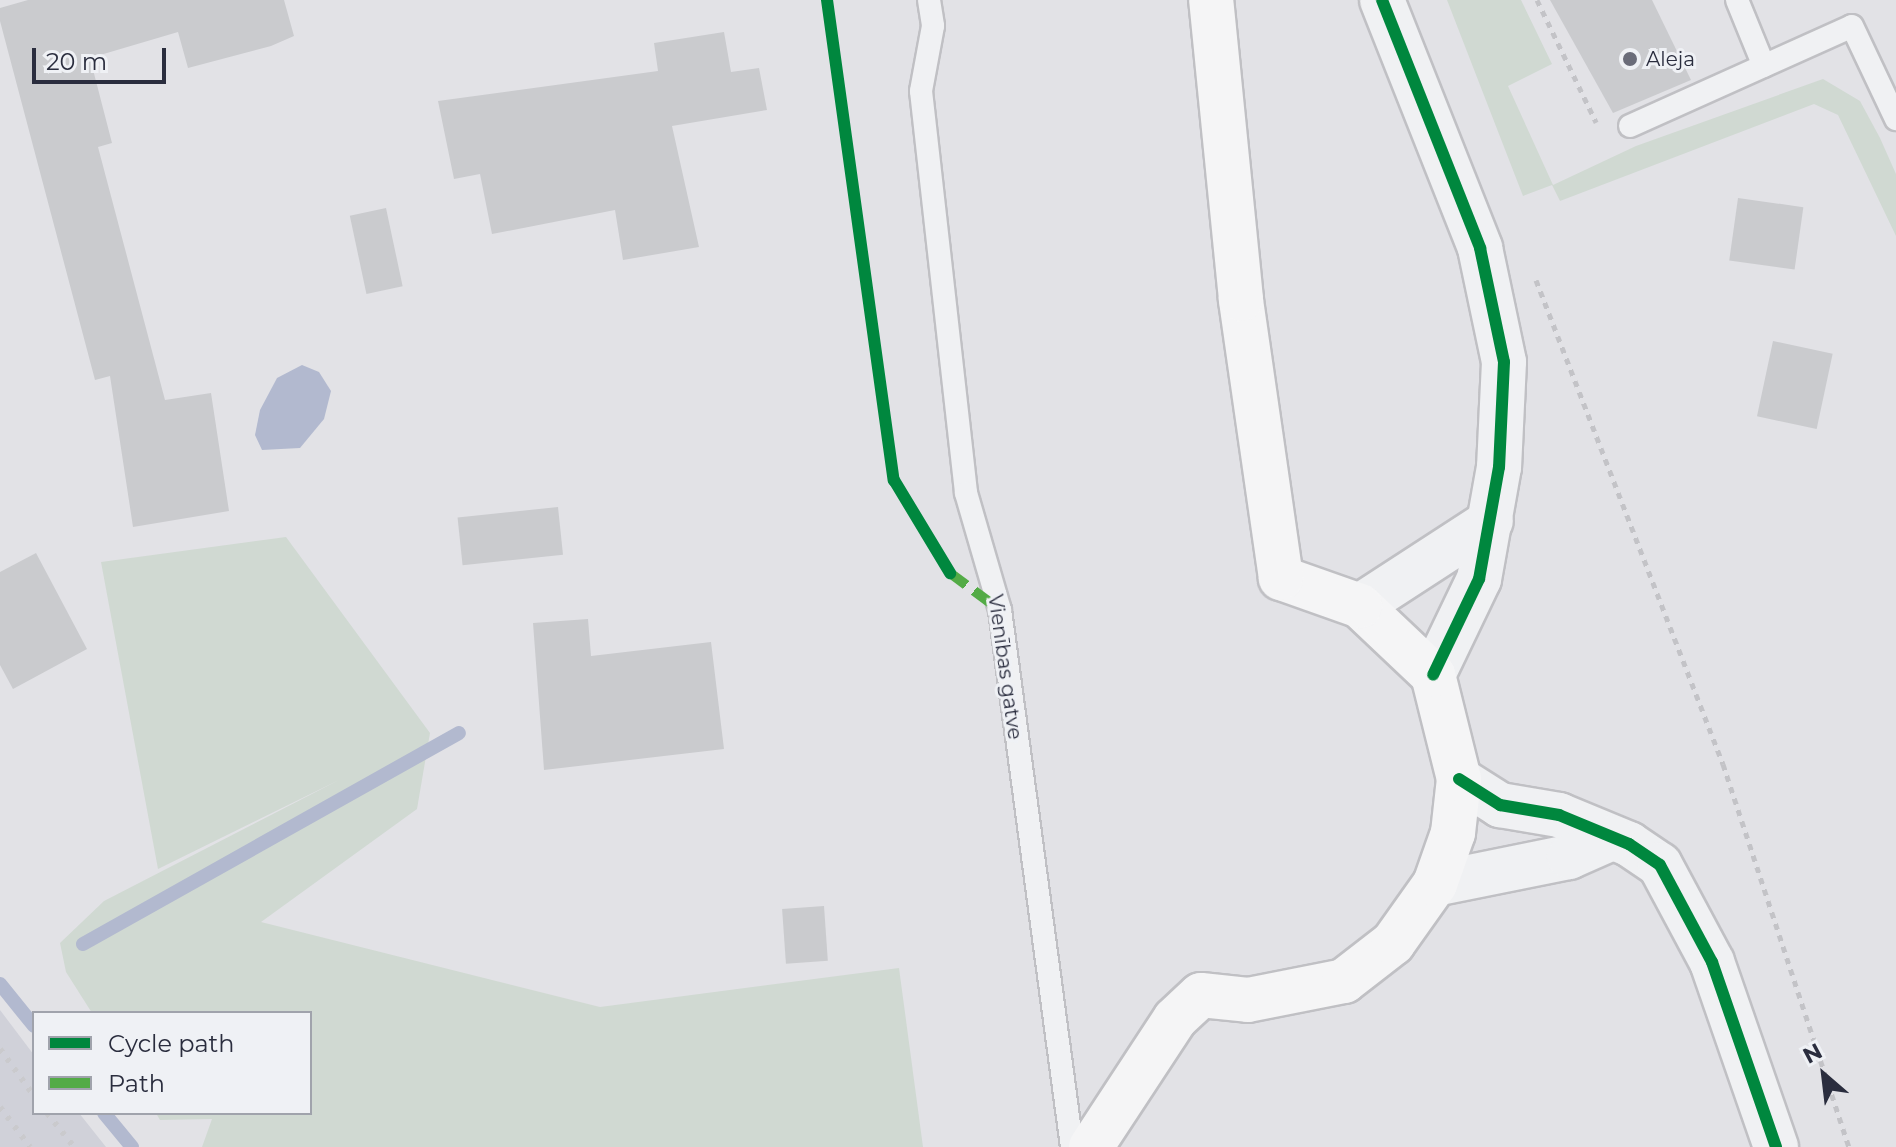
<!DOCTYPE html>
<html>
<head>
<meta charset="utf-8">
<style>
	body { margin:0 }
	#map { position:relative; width:1896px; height:1147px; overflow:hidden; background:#e2e2e6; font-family:Montserrat,sans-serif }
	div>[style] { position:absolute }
	.built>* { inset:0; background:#d0d1d9 }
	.green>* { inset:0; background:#d0d9d2 }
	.water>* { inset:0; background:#b2b9cf }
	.stream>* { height:14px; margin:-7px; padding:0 7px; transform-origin:7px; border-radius:7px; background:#b2b9cf }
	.building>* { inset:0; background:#cacbce; transform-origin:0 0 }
	.path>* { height:5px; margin-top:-2.5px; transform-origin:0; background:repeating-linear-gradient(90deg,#c3c3c7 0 6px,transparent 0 12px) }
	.roads { filter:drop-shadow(2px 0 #c0c0c4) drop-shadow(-2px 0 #c0c0c4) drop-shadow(0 2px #c0c0c4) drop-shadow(0 -2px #c0c0c4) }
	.lane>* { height:22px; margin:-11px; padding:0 11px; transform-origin:11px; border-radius:11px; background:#f0f1f3 }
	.street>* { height:44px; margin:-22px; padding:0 22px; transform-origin:22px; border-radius:22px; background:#f0f1f3 }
	.highway>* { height:44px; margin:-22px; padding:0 22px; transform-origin:22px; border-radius:22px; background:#f5f5f6 }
	.rail>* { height:6px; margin-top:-3px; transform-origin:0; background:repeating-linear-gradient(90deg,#cacacd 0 4px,transparent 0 12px) }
	.quiet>* { height:10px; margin-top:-5px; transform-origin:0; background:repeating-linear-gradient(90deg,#53ab46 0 20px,transparent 0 30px) }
	.cycleway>* { height:12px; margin:-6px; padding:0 6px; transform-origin:6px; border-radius:6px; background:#00873e }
	.dots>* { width:22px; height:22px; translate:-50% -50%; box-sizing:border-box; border:4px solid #eff1f5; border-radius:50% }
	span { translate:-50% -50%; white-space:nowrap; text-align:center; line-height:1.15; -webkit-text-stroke:6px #eff1f5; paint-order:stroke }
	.poi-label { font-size:20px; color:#2a2d3e }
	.left { translate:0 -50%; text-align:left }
	.street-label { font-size:20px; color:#2a2d3e }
	.legend { position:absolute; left:32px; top:1011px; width:280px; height:104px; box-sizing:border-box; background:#eff1f5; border:2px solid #a0a3ac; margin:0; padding:10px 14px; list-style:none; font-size:24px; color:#2a2d3e }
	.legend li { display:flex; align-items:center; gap:16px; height:40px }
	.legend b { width:40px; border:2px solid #a0a3ac }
	.north { position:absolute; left:1784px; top:1035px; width:80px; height:80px; -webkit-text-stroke:6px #eff1f5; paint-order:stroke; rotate:332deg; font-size:22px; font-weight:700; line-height:32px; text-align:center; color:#2a2d3e }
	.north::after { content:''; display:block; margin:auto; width:28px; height:36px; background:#2a2d3e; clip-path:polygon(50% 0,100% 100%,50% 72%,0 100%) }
	.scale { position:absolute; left:32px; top:48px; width:134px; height:36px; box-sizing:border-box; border:4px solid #2a2d3e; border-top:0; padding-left:10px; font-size:24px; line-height:28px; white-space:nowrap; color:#2a2d3e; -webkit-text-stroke:6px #eff1f5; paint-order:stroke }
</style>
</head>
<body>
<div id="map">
	<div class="built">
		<div style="clip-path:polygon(0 1010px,34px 1055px,34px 1113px,79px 1113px,106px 1147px,0 1147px)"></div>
	</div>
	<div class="green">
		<div style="clip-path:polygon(1447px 0,1521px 0,1552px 64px,1508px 86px,1553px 185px,1636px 146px,1823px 79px,1860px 101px,1880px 138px,1896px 174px,1896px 236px,1838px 115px,1814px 104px,1560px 201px,1552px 185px,1523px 196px)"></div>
		<div style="clip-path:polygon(286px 537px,430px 733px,417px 809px,261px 922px,600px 1007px,899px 968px,923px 1147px,202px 1147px,212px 1119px,160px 1120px,156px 1113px,310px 1113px,310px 1013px,92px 1013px,66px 972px,60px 943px,104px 901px,339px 780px,158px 869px,101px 562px)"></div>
	</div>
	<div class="water">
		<div style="clip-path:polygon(302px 365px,319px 372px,331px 391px,324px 419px,300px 448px,262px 450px,255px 435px,260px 410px,277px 378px)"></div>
	</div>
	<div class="stream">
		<div style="left:83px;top:944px;width:431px;rotate:-29.3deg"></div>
		<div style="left:0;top:984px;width:54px;rotate:51deg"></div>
		<div style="left:104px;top:1113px;width:44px;rotate:50.5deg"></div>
	</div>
	<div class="building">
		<div style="clip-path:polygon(28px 0,284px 0,294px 36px,271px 46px,188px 68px,178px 32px,90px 58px,112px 143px,98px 147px,165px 400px,211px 393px,229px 511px,133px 527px,110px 376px,95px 380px,0 21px,0 8px)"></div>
		<div style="clip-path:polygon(1550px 0,1652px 0,1691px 80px,1613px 113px)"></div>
		<div style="clip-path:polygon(724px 32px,731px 72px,759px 68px,767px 110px,672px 126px,699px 247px,623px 260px,615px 210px,492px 234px,480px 174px,454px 179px,438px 101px,658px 71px,654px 43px)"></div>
		<div style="left:1738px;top:198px;width:66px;height:63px;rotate:8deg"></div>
		<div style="left:386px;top:208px;width:80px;height:37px;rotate:78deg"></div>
		<div style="left:1773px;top:341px;width:61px;height:77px;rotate:12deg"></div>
		<div style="left:558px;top:507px;width:48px;height:101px;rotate:84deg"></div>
		<div style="clip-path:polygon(36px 553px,87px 649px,13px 689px,0 665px,0 572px)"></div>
		<div style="clip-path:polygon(588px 619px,591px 656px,711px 642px,724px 749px,544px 770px,533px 623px)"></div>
		<div style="left:824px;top:906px;width:55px;height:42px;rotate:86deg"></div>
	</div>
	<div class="path">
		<div style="left:827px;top:0;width:257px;rotate:81.9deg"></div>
		<div style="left:1537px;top:0;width:136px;rotate:64.2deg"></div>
		<div style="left:1536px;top:280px;width:519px;rotate:68.88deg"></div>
		<div style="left:1723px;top:764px;width:403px;rotate:71.8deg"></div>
	</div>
	<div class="roads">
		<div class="lane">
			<div style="left:929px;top:0;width:26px;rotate:81deg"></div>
			<div style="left:933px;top:26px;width:66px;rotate:100.5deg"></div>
			<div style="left:921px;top:91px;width:405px;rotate:83.6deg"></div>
			<div style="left:966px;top:493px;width:122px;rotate:73.8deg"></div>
			<div style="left:1000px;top:610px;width:542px;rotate:82.36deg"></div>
			<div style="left:1737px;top:0;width:71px;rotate:67.8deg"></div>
			<div style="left:1630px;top:126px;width:243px;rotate:-24.2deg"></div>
			<div style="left:1852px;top:26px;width:103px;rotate:64.7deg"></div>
		</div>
		<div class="street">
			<div style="left:1382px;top:0;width:267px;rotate:68.4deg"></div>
			<div style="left:1480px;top:248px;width:116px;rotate:78.1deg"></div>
			<div style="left:1504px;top:362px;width:105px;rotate:92.7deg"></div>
			<div style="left:1499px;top:467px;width:114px;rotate:100.1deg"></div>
			<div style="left:1479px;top:579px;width:106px;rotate:115.6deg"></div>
			<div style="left:1360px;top:606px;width:156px;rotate:-33deg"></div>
			<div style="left:1459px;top:779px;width:49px;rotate:32.4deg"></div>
			<div style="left:1500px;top:805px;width:60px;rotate:9.6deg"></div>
			<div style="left:1559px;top:815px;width:76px;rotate:22.5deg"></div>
			<div style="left:1629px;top:844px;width:37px;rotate:34deg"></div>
			<div style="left:1660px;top:865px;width:110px;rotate:61.8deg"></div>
			<div style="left:1712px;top:962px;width:196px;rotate:70.9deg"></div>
			<div style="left:1435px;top:884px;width:137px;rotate:-11.4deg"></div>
			<div style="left:1569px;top:857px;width:47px;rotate:-23.8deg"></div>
		</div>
		<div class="highway">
			<div style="left:1091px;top:1147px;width:153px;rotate:-56.7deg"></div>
			<div style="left:1175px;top:1019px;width:35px;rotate:-43deg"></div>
			<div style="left:1201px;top:995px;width:47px;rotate:6.1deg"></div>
			<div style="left:1248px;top:1000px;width:98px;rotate:-11.2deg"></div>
			<div style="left:1344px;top:981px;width:62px;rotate:-37.8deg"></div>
			<div style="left:1393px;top:943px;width:72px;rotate:-54.6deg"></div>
			<div style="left:1435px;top:884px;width:54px;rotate:-70.6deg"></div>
			<div style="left:1453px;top:833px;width:54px;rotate:-83.7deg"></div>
			<div style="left:1459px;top:779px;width:107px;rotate:-104deg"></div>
			<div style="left:1433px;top:675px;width:100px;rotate:-136.6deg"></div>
			<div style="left:1360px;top:606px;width:84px;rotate:-160.5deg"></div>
			<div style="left:1281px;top:578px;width:282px;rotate:-98.2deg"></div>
			<div style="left:1241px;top:299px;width:301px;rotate:-95.7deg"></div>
		</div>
	</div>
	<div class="rail">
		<div style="left:0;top:1049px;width:58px;rotate:54.1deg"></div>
		<div style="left:0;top:1107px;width:50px;rotate:53.1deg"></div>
		<div style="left:47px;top:1113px;width:43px;rotate:51.5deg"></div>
	</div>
	<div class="quiet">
		<div style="left:950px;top:573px;width:62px;rotate:36.5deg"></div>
	</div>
	<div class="cycleway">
		<div style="left:827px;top:0;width:485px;rotate:82.1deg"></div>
		<div style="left:894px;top:480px;width:109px;rotate:58.9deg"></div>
		<div style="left:1382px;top:0;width:267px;rotate:68.4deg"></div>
		<div style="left:1480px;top:248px;width:116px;rotate:78.1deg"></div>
		<div style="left:1504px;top:362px;width:105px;rotate:92.7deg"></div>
		<div style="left:1499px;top:467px;width:114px;rotate:100.1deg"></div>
		<div style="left:1479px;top:579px;width:106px;rotate:115.6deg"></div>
		<div style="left:1459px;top:779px;width:49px;rotate:32.4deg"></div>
		<div style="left:1500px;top:805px;width:60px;rotate:9.6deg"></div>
		<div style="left:1559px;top:815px;width:76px;rotate:22.5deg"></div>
		<div style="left:1629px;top:844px;width:37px;rotate:34deg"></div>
		<div style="left:1660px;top:865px;width:110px;rotate:61.8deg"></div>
		<div style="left:1712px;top:962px;width:196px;rotate:70.9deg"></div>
	</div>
	<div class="dots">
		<div style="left:1630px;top:59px;background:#6a6c79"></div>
	</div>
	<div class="poi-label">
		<span class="left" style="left:1646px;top:59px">Aleja</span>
	</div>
	<div class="street-label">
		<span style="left:1005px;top:667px;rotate:82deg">Vienības gatve</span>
	</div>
	<ul class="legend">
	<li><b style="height:10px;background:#00873e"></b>Cycle path</li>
	<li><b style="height:10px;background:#53ab46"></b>Path</li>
	</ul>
	<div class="north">N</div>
	<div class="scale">20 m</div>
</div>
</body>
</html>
